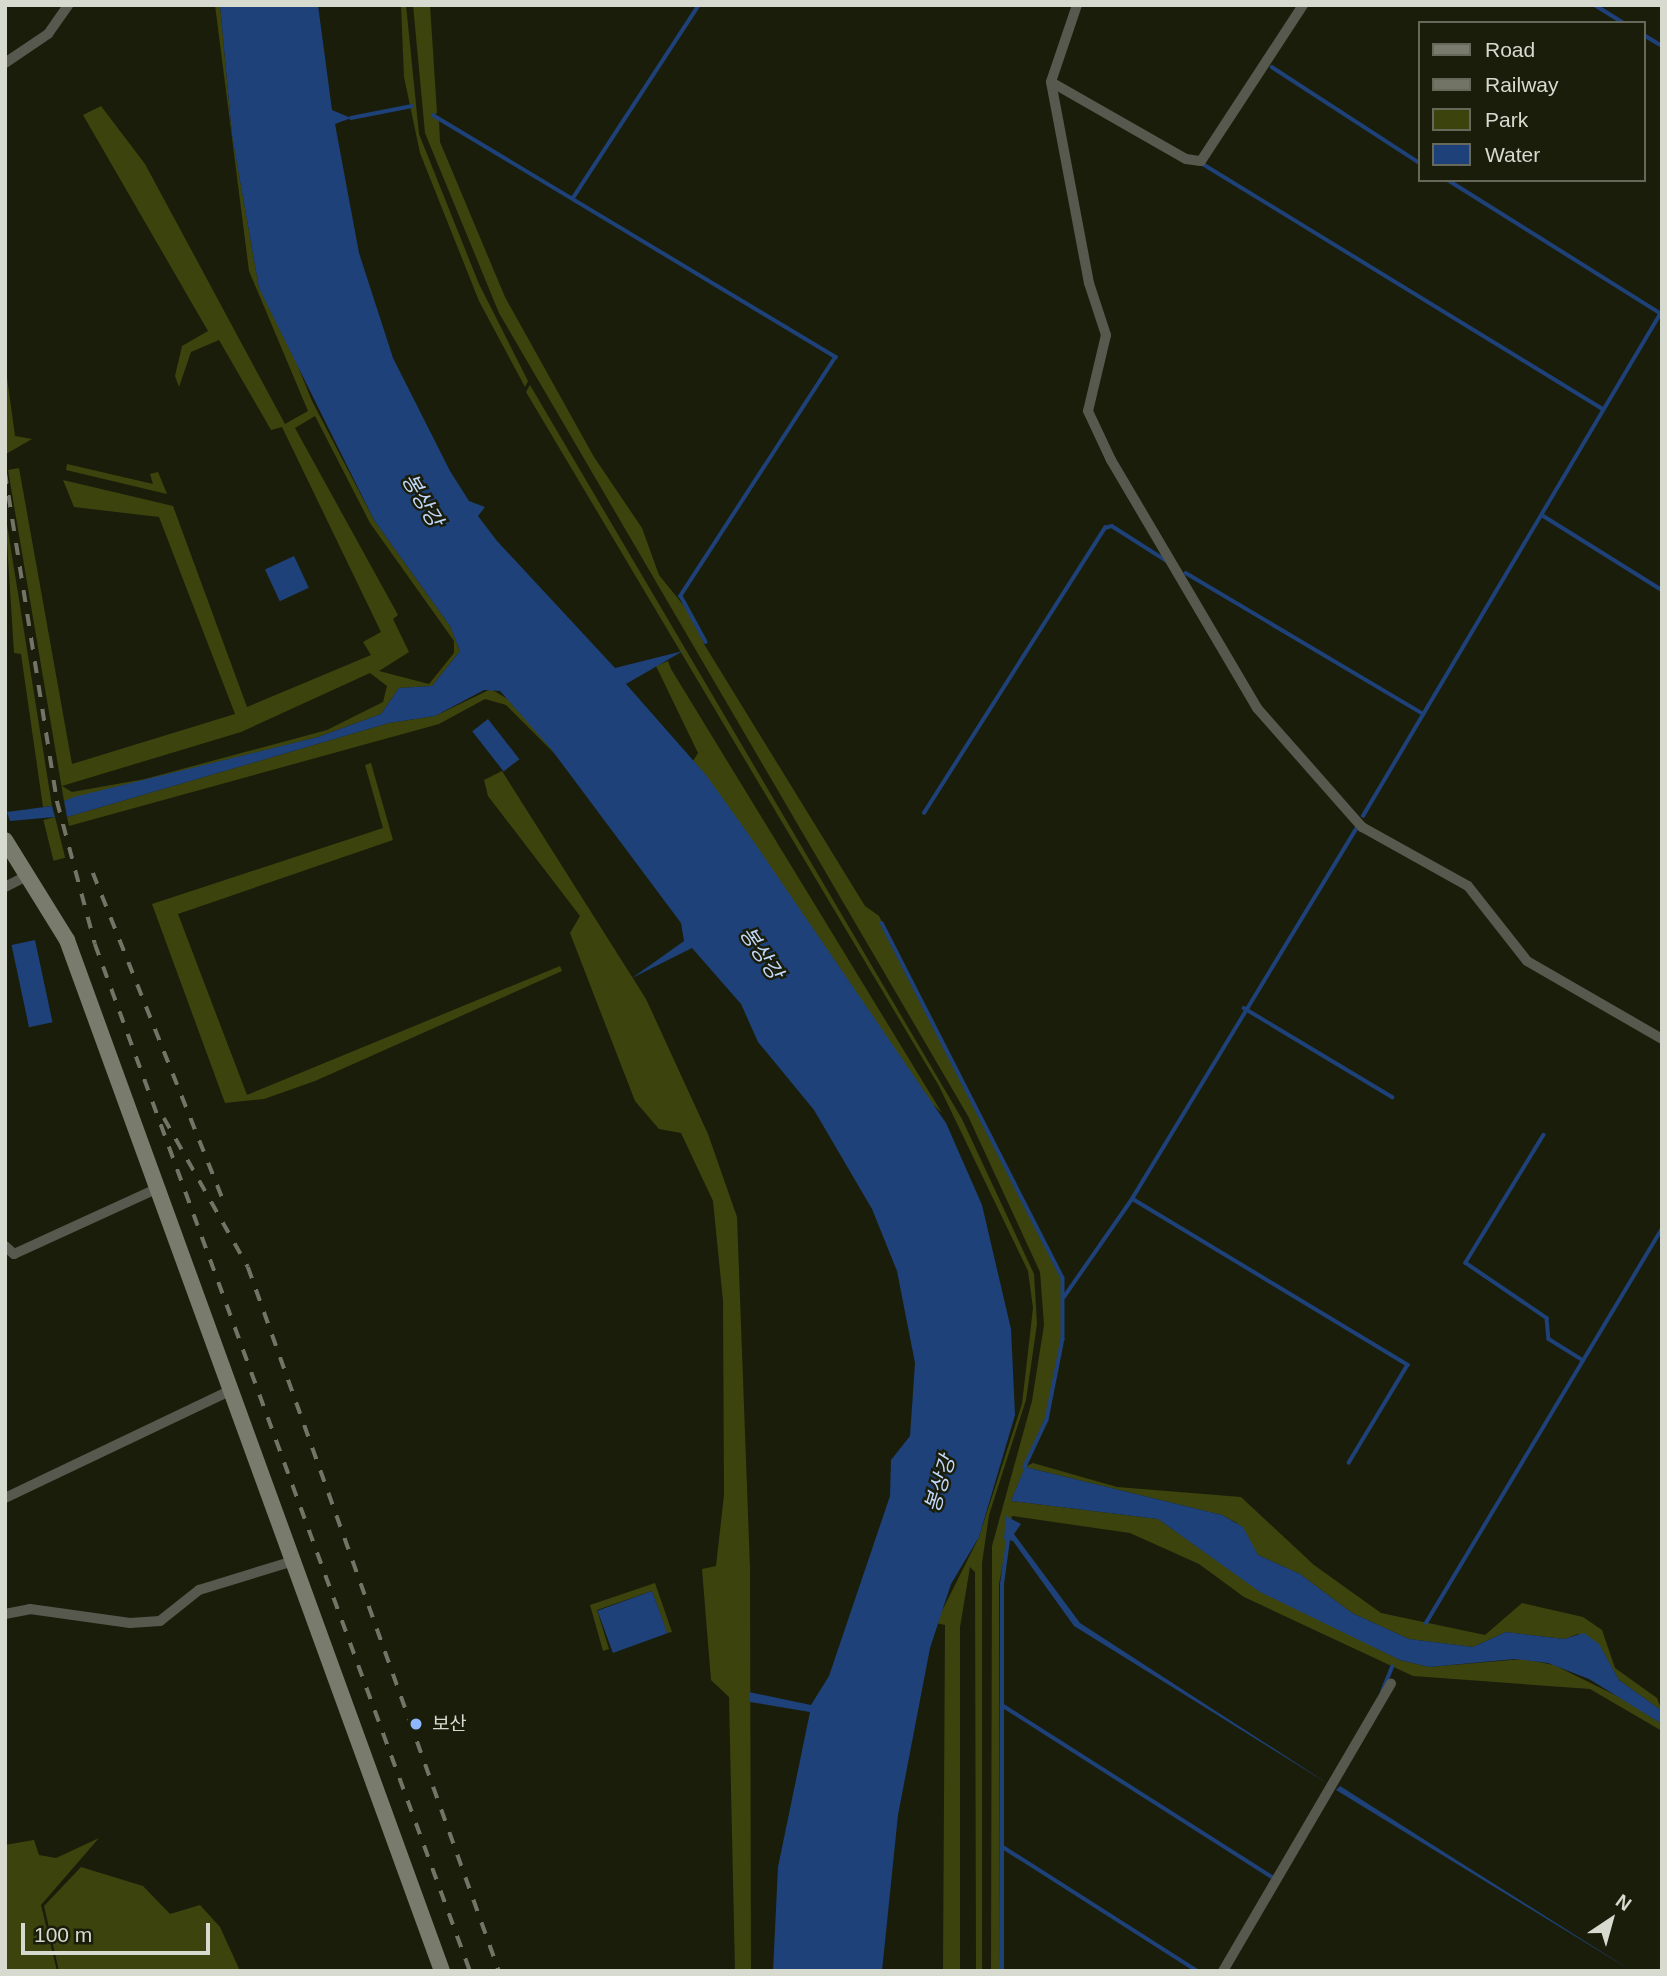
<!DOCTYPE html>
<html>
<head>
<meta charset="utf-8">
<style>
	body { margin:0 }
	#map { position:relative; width:1667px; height:1976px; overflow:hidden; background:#1b1d0b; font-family:Arial,"Noto Sans KR",sans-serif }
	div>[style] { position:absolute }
	.green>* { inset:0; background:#3d430c; transform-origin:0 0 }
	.water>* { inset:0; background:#1d4178; transform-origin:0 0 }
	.stream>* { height:3.5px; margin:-1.75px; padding:0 1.75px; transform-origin:1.75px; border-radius:1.75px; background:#1d4178 }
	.street>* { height:10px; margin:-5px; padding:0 5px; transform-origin:5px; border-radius:5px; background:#57594f }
	.secondary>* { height:16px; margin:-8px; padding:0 8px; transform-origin:8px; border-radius:8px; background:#797c6d }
	.rail>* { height:3.5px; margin-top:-1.75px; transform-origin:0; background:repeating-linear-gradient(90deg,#727566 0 12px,transparent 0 24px) }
	.dots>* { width:19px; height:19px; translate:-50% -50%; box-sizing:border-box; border:4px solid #1b1d0b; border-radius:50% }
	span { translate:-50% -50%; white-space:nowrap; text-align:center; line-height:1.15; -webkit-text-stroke:5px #1b1d0b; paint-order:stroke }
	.poi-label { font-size:19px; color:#d7dace }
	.left { translate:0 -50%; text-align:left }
	.water-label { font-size:21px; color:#c0d7f9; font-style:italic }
	.frame { position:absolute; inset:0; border:7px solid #d7dace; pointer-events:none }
	.legend { position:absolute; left:1418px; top:21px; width:228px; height:161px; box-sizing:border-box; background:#1b1d0b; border:2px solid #666959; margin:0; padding:9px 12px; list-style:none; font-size:21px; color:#d7dace }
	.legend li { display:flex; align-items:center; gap:14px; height:35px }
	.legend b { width:35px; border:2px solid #666959 }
	.north { position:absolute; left:1576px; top:1885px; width:70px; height:70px; -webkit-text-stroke:5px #1b1d0b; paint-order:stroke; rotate:36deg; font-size:19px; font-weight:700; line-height:28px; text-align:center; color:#d7dace }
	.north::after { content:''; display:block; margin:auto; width:24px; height:32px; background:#d7dace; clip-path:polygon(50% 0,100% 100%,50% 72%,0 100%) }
	.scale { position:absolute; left:21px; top:1923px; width:189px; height:32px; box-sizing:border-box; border:4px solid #d7dace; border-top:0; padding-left:9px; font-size:21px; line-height:24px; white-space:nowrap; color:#d7dace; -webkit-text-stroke:5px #1b1d0b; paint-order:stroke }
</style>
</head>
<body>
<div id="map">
	<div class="green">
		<div style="clip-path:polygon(evenodd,215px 5px,220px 5px,232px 135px,259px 288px,277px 315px,312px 401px,374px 520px,450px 626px,460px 651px,432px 686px,399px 688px,381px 714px,318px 737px,64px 801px,8px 470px,19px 468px,72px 764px,235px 714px,159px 517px,74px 507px,63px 480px,173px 506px,247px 707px,371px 655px,363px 642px,381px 632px,282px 427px,271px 430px,219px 340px,191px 352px,179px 387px,175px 376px,182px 346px,208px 331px,83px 115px,101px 106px,145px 164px,285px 424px,308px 411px,249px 271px,215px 5px,315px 416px,370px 523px,454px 641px,454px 653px,429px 684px,379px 671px,409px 652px,393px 619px,398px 615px,295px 428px,315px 416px,215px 5px,370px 673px,387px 686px,383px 702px,327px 730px,145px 779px,72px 792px,62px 786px,241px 732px,370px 673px)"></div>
		<div style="clip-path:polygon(401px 5px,406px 5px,419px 134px,479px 284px,528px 381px,525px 387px,479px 301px,420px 153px,404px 77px)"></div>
		<div style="clip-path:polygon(413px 5px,430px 5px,437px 113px,432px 116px,439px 120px,440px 142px,505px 297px,594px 457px,642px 528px,659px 575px,697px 622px,704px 644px,865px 906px,879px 916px,1062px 1279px,1064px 1328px,1046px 1419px,1011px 1501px,1158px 1519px,1253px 1586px,1400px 1660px,1429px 1667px,1523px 1659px,1554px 1665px,1623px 1699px,1662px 1724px,1662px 1731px,1590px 1689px,1413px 1676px,1244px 1597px,1199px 1564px,1130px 1533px,1012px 1516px,999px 1584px,1000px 1971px,991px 1971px,992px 1546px,1032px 1401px,1044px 1325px,1040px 1272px,968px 1116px,499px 313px,425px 133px)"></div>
		<div style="clip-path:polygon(5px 363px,15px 436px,32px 439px,6px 454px)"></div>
		<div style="clip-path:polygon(530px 385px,962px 1119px,1034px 1274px,1037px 1324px,1026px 1400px,989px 1515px,982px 1563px,982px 1971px,976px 1971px,975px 1572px,970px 1567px,960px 1627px,960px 1971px,943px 1971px,945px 1625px,936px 1623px,979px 1537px,1022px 1404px,1033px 1308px,1028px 1271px,939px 1086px,526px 392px)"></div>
		<div style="clip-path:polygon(67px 464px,153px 484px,150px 474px,158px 472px,167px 494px,66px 470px)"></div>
		<div style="clip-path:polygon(5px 512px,52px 806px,43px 807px,21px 654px,14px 653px)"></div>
		<div style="clip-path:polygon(668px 661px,671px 669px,942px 1113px,921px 1093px,693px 761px,698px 753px,656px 666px)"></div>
		<div style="clip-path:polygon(491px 689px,511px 701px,559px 758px,506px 705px,485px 699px,439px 724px,69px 826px,67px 817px,389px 723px,435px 716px)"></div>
		<div style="clip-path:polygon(371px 763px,393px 840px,178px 914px,247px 1095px,560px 966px,562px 971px,315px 1081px,264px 1099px,225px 1103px,152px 904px,383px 828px,365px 765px)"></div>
		<div style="clip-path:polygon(502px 771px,646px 999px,708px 1134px,737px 1217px,750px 1568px,751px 1971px,735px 1971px,729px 1697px,711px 1680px,702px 1569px,716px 1566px,724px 1495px,723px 1301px,713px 1201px,681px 1133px,659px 1129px,635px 1101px,570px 933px,580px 916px,488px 796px,484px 780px)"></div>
		<div style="left:55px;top:817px;width:42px;height:12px;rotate:76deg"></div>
		<div style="clip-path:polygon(1033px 1463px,1117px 1487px,1241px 1497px,1314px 1565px,1381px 1613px,1485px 1635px,1522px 1603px,1583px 1617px,1602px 1630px,1615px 1668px,1657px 1698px,1662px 1711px,1619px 1680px,1602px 1650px,1578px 1634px,1564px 1639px,1506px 1632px,1473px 1647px,1409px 1639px,1352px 1613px,1300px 1574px,1258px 1555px,1237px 1523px,1222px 1515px,1025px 1467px)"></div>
		<div style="clip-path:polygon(655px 1583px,672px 1632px,667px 1633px,652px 1591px,597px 1610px,609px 1649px,603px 1651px,590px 1605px)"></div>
		<div style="clip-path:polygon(99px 1838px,41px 1905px,57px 1971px,5px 1971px,5px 1845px,34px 1840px,39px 1855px,56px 1858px)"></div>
		<div style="clip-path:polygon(81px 1867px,143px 1886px,170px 1914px,200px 1905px,220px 1927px,240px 1971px,59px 1971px,44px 1906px)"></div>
	</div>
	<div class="water">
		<div style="clip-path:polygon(220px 5px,318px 5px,332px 110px,351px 118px,335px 124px,359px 253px,393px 358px,450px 471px,469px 501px,485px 507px,478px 516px,497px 541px,615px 668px,683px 651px,626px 684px,706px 775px,754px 842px,946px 1123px,982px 1205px,1011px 1329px,1015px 1415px,979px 1537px,951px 1584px,930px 1648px,898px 1815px,882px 1971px,773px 1971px,778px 1867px,810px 1712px,750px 1702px,749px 1692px,811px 1705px,829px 1676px,890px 1496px,891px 1460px,910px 1436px,915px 1363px,897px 1271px,872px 1209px,814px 1110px,758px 1042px,741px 1004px,692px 948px,632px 978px,684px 941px,681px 923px,551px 749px,500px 691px,484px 690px,435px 716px,389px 723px,67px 817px,64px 801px,74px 797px,318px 737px,381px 714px,399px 688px,432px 686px,460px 651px,450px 626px,374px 520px,259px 288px,232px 135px)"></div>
		<div style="left:294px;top:556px;width:35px;height:32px;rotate:65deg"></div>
		<div style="left:488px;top:719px;width:51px;height:20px;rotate:52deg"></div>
		<div style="clip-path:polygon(52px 806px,55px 817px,10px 821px,7px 812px)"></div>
		<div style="left:35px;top:940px;width:84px;height:24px;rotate:78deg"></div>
		<div style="clip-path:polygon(1025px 1467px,1222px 1515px,1243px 1527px,1258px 1555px,1300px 1574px,1352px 1613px,1409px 1639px,1473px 1647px,1506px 1632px,1564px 1639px,1584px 1633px,1599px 1644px,1619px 1680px,1662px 1711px,1662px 1724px,1589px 1679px,1548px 1663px,1515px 1659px,1429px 1667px,1400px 1660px,1260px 1592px,1158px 1519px,1011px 1501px)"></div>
		<div style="clip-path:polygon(1006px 1516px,1021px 1524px,1014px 1534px,1080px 1623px,1330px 1785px,1074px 1626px,1013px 1541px,1004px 1539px)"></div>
		<div style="left:652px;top:1591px;width:45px;height:58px;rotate:70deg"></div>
		<div style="clip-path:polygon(1340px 1786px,1469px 1868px,1632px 1971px,1336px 1790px)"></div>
	</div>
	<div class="stream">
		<div style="left:1595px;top:5px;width:34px;rotate:32deg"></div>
		<div style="left:1644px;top:35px;width:21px;rotate:31deg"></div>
		<div style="left:1272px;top:67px;width:176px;rotate:33deg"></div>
		<div style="left:433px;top:115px;width:470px;rotate:31deg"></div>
		<div style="left:836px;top:357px;width:285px;rotate:123deg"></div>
		<div style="left:681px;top:596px;width:52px;rotate:61.5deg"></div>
		<div style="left:351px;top:118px;width:62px;rotate:-11.1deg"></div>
		<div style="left:1203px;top:164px;width:469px;rotate:31.5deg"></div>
		<div style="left:1448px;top:180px;width:250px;rotate:32.1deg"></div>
		<div style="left:573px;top:198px;width:230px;rotate:-56.9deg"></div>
		<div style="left:1542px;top:515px;width:142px;rotate:32deg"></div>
		<div style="left:1186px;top:573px;width:276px;rotate:30.7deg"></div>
		<div style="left:924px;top:813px;width:338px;rotate:-57.6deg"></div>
		<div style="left:1105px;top:528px;width:7px;rotate:-16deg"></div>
		<div style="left:1112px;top:526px;width:65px;rotate:32.5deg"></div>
		<div style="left:1363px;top:816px;width:587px;rotate:-59.37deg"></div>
		<div style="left:882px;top:923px;width:398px;rotate:63deg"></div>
		<div style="left:1063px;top:1278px;width:61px;rotate:90deg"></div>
		<div style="left:1063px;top:1339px;width:83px;rotate:101.2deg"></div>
		<div style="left:1047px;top:1420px;width:52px;rotate:115.1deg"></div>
		<div style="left:1244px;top:1008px;width:173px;rotate:31deg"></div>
		<div style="left:1544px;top:1135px;width:150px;rotate:121.4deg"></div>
		<div style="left:1466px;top:1263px;width:98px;rotate:34.2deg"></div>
		<div style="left:1547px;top:1318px;width:21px;rotate:85deg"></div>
		<div style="left:1549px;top:1339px;width:40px;rotate:32deg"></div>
		<div style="left:1133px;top:1199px;width:321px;rotate:31.1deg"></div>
		<div style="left:1408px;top:1365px;width:114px;rotate:121deg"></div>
		<div style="left:1064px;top:1297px;width:119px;rotate:-55.2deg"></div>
		<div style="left:1132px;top:1199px;width:435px;rotate:-58.8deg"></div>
		<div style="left:1426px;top:1623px;width:459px;rotate:-59.1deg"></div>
		<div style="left:1382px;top:1692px;width:27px;rotate:-68deg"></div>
		<div style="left:1002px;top:1705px;width:320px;rotate:32.5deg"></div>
		<div style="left:1003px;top:1847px;width:231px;rotate:32.5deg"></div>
		<div style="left:1002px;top:1971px;width:387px;rotate:-90deg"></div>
		<div style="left:1002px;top:1584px;width:44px;rotate:-82.2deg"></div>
	</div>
	<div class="street">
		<div style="left:1077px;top:5px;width:81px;rotate:108.7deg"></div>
		<div style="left:1051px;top:82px;width:205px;rotate:79.3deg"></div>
		<div style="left:1089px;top:283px;width:55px;rotate:71.9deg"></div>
		<div style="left:1106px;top:335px;width:78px;rotate:103.3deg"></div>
		<div style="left:1088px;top:411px;width:54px;rotate:64.9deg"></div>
		<div style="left:1111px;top:460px;width:288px;rotate:59.5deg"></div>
		<div style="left:1257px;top:708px;width:159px;rotate:48.6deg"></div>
		<div style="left:1362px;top:827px;width:121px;rotate:29.1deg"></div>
		<div style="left:1468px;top:886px;width:95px;rotate:51.8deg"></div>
		<div style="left:1527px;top:961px;width:156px;rotate:30deg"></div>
		<div style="left:5px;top:63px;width:52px;rotate:-34deg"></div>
		<div style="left:48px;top:34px;width:35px;rotate:-55deg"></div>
		<div style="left:1051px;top:82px;width:155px;rotate:29.7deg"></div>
		<div style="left:1186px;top:159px;width:15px;rotate:8deg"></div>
		<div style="left:1201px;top:161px;width:186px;rotate:-56.8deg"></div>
		<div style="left:5px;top:887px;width:22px;rotate:-27deg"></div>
		<div style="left:5px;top:1246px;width:12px;rotate:42deg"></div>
		<div style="left:14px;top:1254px;width:158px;rotate:-24.6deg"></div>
		<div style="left:5px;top:1498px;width:250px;rotate:-25.5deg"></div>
		<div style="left:5px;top:1614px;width:25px;rotate:-11deg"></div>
		<div style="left:30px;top:1609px;width:101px;rotate:8deg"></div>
		<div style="left:130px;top:1623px;width:30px;rotate:-4deg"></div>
		<div style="left:160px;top:1621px;width:50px;rotate:-38.5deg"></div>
		<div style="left:199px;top:1590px;width:98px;rotate:-17.1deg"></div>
		<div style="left:1223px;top:1971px;width:333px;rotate:-59.7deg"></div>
	</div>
	<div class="secondary">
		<div style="left:5px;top:840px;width:118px;rotate:58.2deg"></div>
		<div style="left:67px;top:940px;width:1097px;rotate:70.01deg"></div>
	</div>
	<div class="rail">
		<div style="left:5px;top:472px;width:333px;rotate:81deg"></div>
		<div style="left:57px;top:801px;width:148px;rotate:75.1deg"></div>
		<div style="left:95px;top:944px;width:1093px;rotate:69.94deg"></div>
		<div style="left:93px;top:873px;width:357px;rotate:68.3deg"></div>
		<div style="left:164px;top:1118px;width:171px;rotate:60.6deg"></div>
		<div style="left:248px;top:1267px;width:747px;rotate:70.38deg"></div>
	</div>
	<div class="dots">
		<div style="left:416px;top:1724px;background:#8db9fc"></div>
	</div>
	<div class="poi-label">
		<span class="left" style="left:432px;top:1724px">보산</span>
	</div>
	<div class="water-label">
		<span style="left:422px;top:500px;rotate:59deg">봉상강</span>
		<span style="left:761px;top:953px;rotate:56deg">봉상강</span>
		<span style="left:940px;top:1484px;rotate:-73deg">봉상강</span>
	</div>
	<div class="frame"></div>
	<ul class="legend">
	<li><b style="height:9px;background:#797c6d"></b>Road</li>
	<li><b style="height:9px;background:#727566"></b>Railway</li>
	<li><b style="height:19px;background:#3d430c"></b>Park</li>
	<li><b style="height:19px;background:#1d4178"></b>Water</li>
	</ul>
	<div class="north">N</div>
	<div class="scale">100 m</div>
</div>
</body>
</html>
